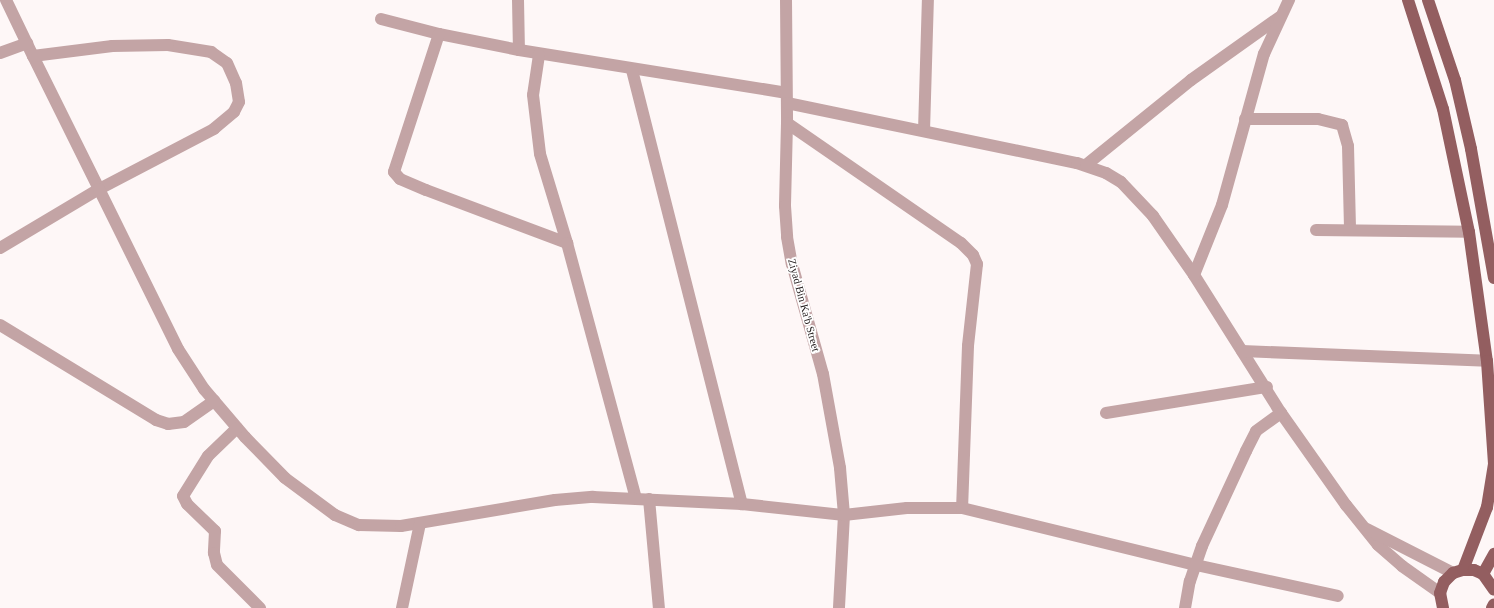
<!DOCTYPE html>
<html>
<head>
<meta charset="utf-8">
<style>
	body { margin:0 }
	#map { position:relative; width:1494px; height:608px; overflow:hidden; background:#fef7f7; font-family:Georgia,serif }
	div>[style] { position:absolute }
	.minor>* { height:12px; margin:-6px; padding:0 6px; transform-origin:6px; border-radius:6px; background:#c3a4a5 }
	.major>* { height:12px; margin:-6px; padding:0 6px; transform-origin:6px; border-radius:6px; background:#935e60 }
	span { translate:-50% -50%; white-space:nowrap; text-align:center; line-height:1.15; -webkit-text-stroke:3.5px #fff; paint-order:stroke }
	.street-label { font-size:11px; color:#272121 }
</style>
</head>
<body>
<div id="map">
	<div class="minor">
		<div style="left:6px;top:0;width:62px;rotate:64.3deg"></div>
		<div style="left:518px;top:0;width:50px;rotate:88.9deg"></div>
		<div style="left:519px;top:50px;width:270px;rotate:9.1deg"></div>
		<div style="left:786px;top:0;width:123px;rotate:89.5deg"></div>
		<div style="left:787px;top:123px;width:83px;rotate:91.4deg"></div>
		<div style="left:785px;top:206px;width:31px;rotate:86deg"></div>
		<div style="left:787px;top:237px;width:27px;rotate:80deg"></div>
		<div style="left:792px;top:264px;width:114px;rotate:74.3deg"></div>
		<div style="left:823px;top:374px;width:96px;rotate:79.7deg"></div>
		<div style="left:840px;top:468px;width:47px;rotate:85.1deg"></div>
		<div style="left:844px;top:515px;width:93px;rotate:93.1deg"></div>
		<div style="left:381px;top:19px;width:60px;rotate:14.5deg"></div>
		<div style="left:168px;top:45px;width:44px;rotate:9.2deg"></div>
		<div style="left:211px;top:52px;width:19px;rotate:35deg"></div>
		<div style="left:227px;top:63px;width:22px;rotate:66deg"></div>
		<div style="left:236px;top:83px;width:19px;rotate:81deg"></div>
		<div style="left:239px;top:102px;width:11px;rotate:117deg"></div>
		<div style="left:234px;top:112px;width:26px;rotate:140deg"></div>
		<div style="left:214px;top:129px;width:130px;rotate:152.4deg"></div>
		<div style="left:99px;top:189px;width:148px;rotate:-116.4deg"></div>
		<div style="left:33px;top:56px;width:80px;rotate:-7.2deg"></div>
		<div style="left:112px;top:46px;width:56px;rotate:-1deg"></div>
		<div style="left:519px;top:50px;width:82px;rotate:-168.7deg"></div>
		<div style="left:439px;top:34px;width:145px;rotate:108.1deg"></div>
		<div style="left:394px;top:172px;width:9px;rotate:49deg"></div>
		<div style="left:400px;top:179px;width:28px;rotate:23deg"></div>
		<div style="left:426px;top:190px;width:151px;rotate:20.6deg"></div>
		<div style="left:0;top:53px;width:29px;rotate:-20deg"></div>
		<div style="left:539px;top:55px;width:40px;rotate:98.5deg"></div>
		<div style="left:533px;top:95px;width:59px;rotate:83.2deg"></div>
		<div style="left:540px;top:154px;width:93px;rotate:73.1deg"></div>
		<div style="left:567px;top:243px;width:264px;rotate:74.9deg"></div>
		<div style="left:632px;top:70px;width:448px;rotate:75.8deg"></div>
		<div style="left:787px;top:103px;width:296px;rotate:11.7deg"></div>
		<div style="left:1077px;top:163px;width:31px;rotate:19deg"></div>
		<div style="left:1106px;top:173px;width:17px;rotate:31deg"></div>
		<div style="left:1121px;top:182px;width:47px;rotate:46.7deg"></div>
		<div style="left:1153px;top:216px;width:72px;rotate:55.2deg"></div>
		<div style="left:1194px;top:275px;width:163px;rotate:57.8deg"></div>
		<div style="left:1281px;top:413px;width:113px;rotate:54.8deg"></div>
		<div style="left:1346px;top:505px;width:51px;rotate:51.3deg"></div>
		<div style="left:1378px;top:545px;width:32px;rotate:41deg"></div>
		<div style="left:1402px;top:566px;width:47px;rotate:35.4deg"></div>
		<div style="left:1245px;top:119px;width:73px"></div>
		<div style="left:1318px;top:119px;width:25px;rotate:14deg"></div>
		<div style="left:1342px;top:125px;width:22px;rotate:74deg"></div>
		<div style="left:1348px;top:146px;width:83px;rotate:88.6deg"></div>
		<div style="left:787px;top:123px;width:211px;rotate:34.6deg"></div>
		<div style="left:961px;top:243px;width:17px;rotate:45deg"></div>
		<div style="left:973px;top:255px;width:10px;rotate:66deg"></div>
		<div style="left:977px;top:264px;width:82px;rotate:96.3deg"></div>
		<div style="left:968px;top:346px;width:162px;rotate:92.1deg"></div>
		<div style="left:924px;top:131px;width:131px;rotate:-88.3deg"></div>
		<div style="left:1086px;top:165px;width:135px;rotate:-39deg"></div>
		<div style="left:1191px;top:80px;width:110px;rotate:-35.4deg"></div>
		<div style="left:1316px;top:230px;width:153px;rotate:0.7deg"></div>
		<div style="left:0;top:248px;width:115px;rotate:-30.8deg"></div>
		<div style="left:99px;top:189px;width:178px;rotate:63.7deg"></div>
		<div style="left:178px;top:349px;width:48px;rotate:57deg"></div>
		<div style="left:204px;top:389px;width:63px;rotate:49.5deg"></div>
		<div style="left:245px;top:437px;width:57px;rotate:45.7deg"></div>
		<div style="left:285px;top:478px;width:62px;rotate:36.5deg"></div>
		<div style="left:335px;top:515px;width:26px;rotate:23deg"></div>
		<div style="left:359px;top:525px;width:42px;rotate:1.4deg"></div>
		<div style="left:401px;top:526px;width:156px;rotate:-9.6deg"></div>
		<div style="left:555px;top:500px;width:38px;rotate:-5deg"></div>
		<div style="left:593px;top:497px;width:149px;rotate:2.7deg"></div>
		<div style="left:742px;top:504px;width:103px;rotate:6.2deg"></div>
		<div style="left:844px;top:515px;width:63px;rotate:-6.3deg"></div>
		<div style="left:907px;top:508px;width:55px"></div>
		<div style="left:962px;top:508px;width:241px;rotate:13.7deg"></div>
		<div style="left:1196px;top:565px;width:145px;rotate:12.3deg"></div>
		<div style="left:1194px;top:275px;width:75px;rotate:-68.2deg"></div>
		<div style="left:1222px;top:205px;width:157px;rotate:-74.5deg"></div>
		<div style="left:1264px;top:54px;width:60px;rotate:-65.2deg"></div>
		<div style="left:0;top:325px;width:183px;rotate:31.3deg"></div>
		<div style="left:156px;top:420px;width:13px;rotate:18deg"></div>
		<div style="left:168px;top:424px;width:16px;rotate:-7deg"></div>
		<div style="left:184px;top:422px;width:37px;rotate:-35deg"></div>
		<div style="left:1242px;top:351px;width:245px;rotate:2.3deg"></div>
		<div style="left:1106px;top:413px;width:163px;rotate:-9.2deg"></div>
		<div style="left:237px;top:428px;width:40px;rotate:136deg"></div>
		<div style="left:208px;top:456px;width:47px;rotate:122deg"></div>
		<div style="left:183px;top:496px;width:9px;rotate:63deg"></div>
		<div style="left:187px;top:504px;width:39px;rotate:44deg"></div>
		<div style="left:215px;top:531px;width:22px;rotate:93deg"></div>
		<div style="left:214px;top:553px;width:12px;rotate:76deg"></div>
		<div style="left:217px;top:565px;width:61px;rotate:45deg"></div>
		<div style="left:649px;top:499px;width:109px;rotate:84.8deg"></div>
		<div style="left:1367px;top:529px;width:97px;rotate:27.1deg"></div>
		<div style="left:402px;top:608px;width:87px;rotate:-78deg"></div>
		<div style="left:1185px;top:608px;width:27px;rotate:-80deg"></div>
		<div style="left:1190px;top:581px;width:37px;rotate:-71deg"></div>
		<div style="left:1202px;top:546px;width:105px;rotate:-65.1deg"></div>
		<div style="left:1246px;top:451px;width:22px;rotate:-63deg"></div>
		<div style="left:1256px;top:431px;width:31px;rotate:-36deg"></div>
	</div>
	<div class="major">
		<div style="left:1408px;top:0;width:114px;rotate:72.2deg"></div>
		<div style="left:1443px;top:109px;width:126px;rotate:78.1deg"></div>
		<div style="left:1469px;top:232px;width:130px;rotate:82.1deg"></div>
		<div style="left:1487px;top:361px;width:103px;rotate:86.1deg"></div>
		<div style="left:1494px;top:464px;width:44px;rotate:99.2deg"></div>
		<div style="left:1487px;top:507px;width:67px;rotate:110.9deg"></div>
		<div style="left:1428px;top:0;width:84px;rotate:71.4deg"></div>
		<div style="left:1455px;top:80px;width:71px;rotate:76.9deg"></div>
		<div style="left:1471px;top:149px;width:131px;rotate:79.9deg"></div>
		<div style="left:1483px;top:574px;width:23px;rotate:-61deg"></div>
		<div style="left:1443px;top:608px;width:15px;rotate:-101deg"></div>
		<div style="left:1440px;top:593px;width:12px;rotate:-70deg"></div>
		<div style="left:1444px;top:582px;width:13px;rotate:-45deg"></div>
		<div style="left:1453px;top:573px;width:10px;rotate:-17deg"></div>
		<div style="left:1463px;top:570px;width:11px"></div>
		<div style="left:1474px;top:570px;width:10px;rotate:24deg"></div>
		<div style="left:1483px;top:574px;width:19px;rotate:55deg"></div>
		<div style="left:1492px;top:608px;width:4px;rotate:-63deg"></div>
	</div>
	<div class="street-label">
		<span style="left:804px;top:305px;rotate:75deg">Ziyad Bin Ka'b Street</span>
	</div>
</div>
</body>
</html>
